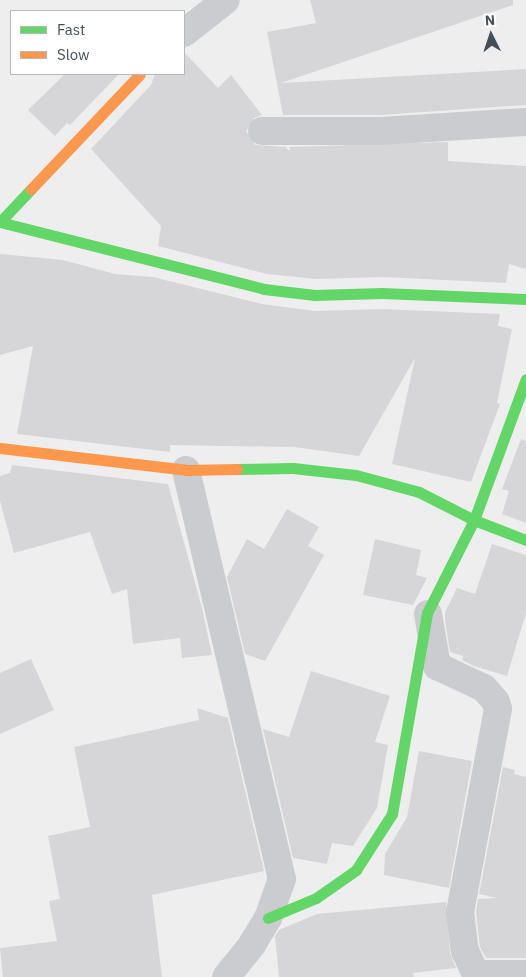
<!DOCTYPE html>
<html>
<head>
<meta charset="utf-8">
<style>
	body { margin:0 }
	#map { position:relative; width:526px; height:977px; overflow:hidden; background:#efeeee; font-family:"IBM Plex Sans",sans-serif }
	div>[style] { position:absolute }
	.building>* { inset:0; background:#d6d6d8 }
	.street>* { height:28px; margin:-14px; padding:0 14px; transform-origin:14px; border-radius:14px; background:#cacccf }
	.fast>* { height:11px; margin:-5.5px; padding:0 5.5px; transform-origin:5.5px; border-radius:5.5px; background:#63d668 }
	.slow>* { height:11px; margin:-5.5px; padding:0 5.5px; transform-origin:5.5px; border-radius:5.5px; background:#ff974d }
	span { translate:-50% -50%; white-space:nowrap; text-align:center; line-height:1.15; -webkit-text-stroke:4px #fff; paint-order:stroke }
	.legend { position:absolute; left:10px; top:10px; width:175px; height:65px; box-sizing:border-box; background:#fff; border:1px solid #b5b8bd; margin:0; padding:6px 9px; list-style:none; font-size:15px; color:#464e5a }
	.legend li { display:flex; align-items:center; gap:10px; height:25px }
	.legend b { width:25px; border:1px solid #b5b8bd }
	.north { position:absolute; left:466px; top:10px; width:50px; height:50px; -webkit-text-stroke:4px #fff; paint-order:stroke; rotate:356deg; font-size:14px; font-weight:700; line-height:20px; text-align:center; color:#464e5a }
	.north::after { content:''; display:block; margin:auto; width:18px; height:22px; background:#464e5a; clip-path:polygon(50% 0,100% 100%,50% 72%,0 100%) }
</style>
</head>
<body>
<div id="map">
	<div class="building">
		<div style="clip-path:polygon(310px 0,513px 0,513px 5px,281px 83px,526px 69px,526px 105px,381px 115px,283px 115px,267px 32px,316px 23px)"></div>
		<div style="clip-path:polygon(184px 52px,218px 88px,231px 75px,262px 115px,254px 118px,246px 131px,255px 145px,286px 147px,290px 152px,289px 147px,448px 142px,448px 161px,526px 166px,526px 269px,509px 264px,506px 283px,383px 277px,316px 279px,267px 274px,158px 246px,161px 226px,91px 149px,151px 85px,155px 74px,184px 74px)"></div>
		<div style="clip-path:polygon(65px 74px,119px 74px,70px 125px,67px 123px,55px 136px,28px 110px)"></div>
		<div style="clip-path:polygon(0 254px,63px 260px,115px 274px,153px 277px,262px 304px,315px 311px,382px 309px,500px 314px,498px 326px,512px 329px,497px 403px,500px 404px,471px 482px,392px 464px,415px 358px,359px 456px,294px 447px,170px 445px,170px 452px,17px 434px,33px 346px,0 355px)"></div>
		<div style="clip-path:polygon(521px 439px,526px 441px,526px 523px,502px 514px,509px 491px,502px 489px)"></div>
		<div style="clip-path:polygon(12px 465px,168px 484px,202px 608px,212px 655px,182px 658px,180px 638px,133px 644px,127px 589px,112px 594px,90px 532px,14px 553px,0 501px,0 476px,10px 473px)"></div>
		<div style="clip-path:polygon(287px 509px,319px 527px,308px 546px,324px 555px,265px 661px,245px 654px,227px 577px,247px 539px,264px 549px)"></div>
		<div style="clip-path:polygon(375px 539px,421px 550px,416px 575px,427px 578px,413px 605px,363px 595px)"></div>
		<div style="clip-path:polygon(492px 544px,526px 555px,526px 613px,507px 676px,474px 666px,462px 660px,463px 656px,450px 652px,445px 620px,445px 612px,457px 588px,475px 594px)"></div>
		<div style="clip-path:polygon(31px 659px,54px 710px,0 734px,0 673px)"></div>
		<div style="clip-path:polygon(311px 671px,390px 696px,375px 742px,388px 745px,377px 808px,353px 846px,332px 843px,327px 864px,293px 858px,263px 729px,289px 737px)"></div>
		<div style="clip-path:polygon(197px 708px,228px 718px,264px 871px,152px 895px,162px 977px,3px 977px,0 948px,57px 941px,49px 901px,60px 899px,48px 836px,90px 827px,74px 747px,199px 720px)"></div>
		<div style="clip-path:polygon(419px 751px,472px 761px,449px 888px,384px 875px,385px 854px,407px 817px)"></div>
		<div style="clip-path:polygon(503px 767px,515px 770px,514px 774px,526px 777px,526px 958px,486px 958px,480px 947px,476px 912px,478px 899px,497px 898px,479px 894px)"></div>
		<div style="clip-path:polygon(446px 902px,450px 953px,456px 968px,413px 973px,414px 977px,279px 977px,275px 936px,279px 930px,317px 914px)"></div>
	</div>
	<div class="street">
		<div style="left:184px;top:33px;width:53px;rotate:-38.2deg"></div>
		<div style="left:262px;top:131px;width:119px"></div>
		<div style="left:381px;top:131px;width:145px;rotate:-3.6deg"></div>
		<div style="left:186px;top:470px;width:420px;rotate:76.8deg"></div>
		<div style="left:282px;top:879px;width:41px;rotate:109.7deg"></div>
		<div style="left:268px;top:918px;width:31px;rotate:121deg"></div>
		<div style="left:252px;top:945px;width:41px;rotate:129.1deg"></div>
		<div style="left:428px;top:614px;width:53px;rotate:80.2deg"></div>
		<div style="left:437px;top:666px;width:52px;rotate:25.1deg"></div>
		<div style="left:484px;top:688px;width:18px;rotate:49deg"></div>
		<div style="left:496px;top:702px;width:7px;rotate:74deg"></div>
		<div style="left:498px;top:709px;width:207px;rotate:100.6deg"></div>
		<div style="left:460px;top:912px;width:39px;rotate:83deg"></div>
		<div style="left:465px;top:951px;width:29px;rotate:65deg"></div>
		<div style="left:477px;top:974px;width:49px"></div>
	</div>
	<div class="fast">
		<div style="left:31px;top:189px;width:45px;rotate:133.2deg"></div>
		<div style="left:0;top:222px;width:272px;rotate:14.2deg"></div>
		<div style="left:264px;top:289px;width:51px;rotate:6.7deg"></div>
		<div style="left:315px;top:295px;width:67px;rotate:-1.7deg"></div>
		<div style="left:382px;top:293px;width:144px;rotate:2.4deg"></div>
		<div style="left:237px;top:469px;width:56px;rotate:-1deg"></div>
		<div style="left:293px;top:468px;width:63px;rotate:6.3deg"></div>
		<div style="left:356px;top:475px;width:65px;rotate:15.1deg"></div>
		<div style="left:419px;top:492px;width:62px;rotate:27deg"></div>
		<div style="left:474px;top:520px;width:56px;rotate:21deg"></div>
		<div style="left:268px;top:918px;width:52px;rotate:-22.6deg"></div>
		<div style="left:316px;top:898px;width:49px;rotate:-35deg"></div>
		<div style="left:356px;top:870px;width:67px;rotate:-57.3deg"></div>
		<div style="left:392px;top:814px;width:204px;rotate:-80.1deg"></div>
		<div style="left:427px;top:613px;width:104px;rotate:-63.2deg"></div>
		<div style="left:474px;top:520px;width:150px;rotate:-69.8deg"></div>
	</div>
	<div class="slow">
		<div style="left:31px;top:189px;width:158px;rotate:-46.5deg"></div>
		<div style="left:0;top:448px;width:187px;rotate:6.7deg"></div>
		<div style="left:186px;top:470px;width:51px;rotate:-1.1deg"></div>
	</div>
	<ul class="legend">
	<li><b style="height:6px;background:#63d668"></b>Fast</li>
	<li><b style="height:6px;background:#ff974d"></b>Slow</li>
	</ul>
	<div class="north">N</div>
</div>
</body>
</html>
